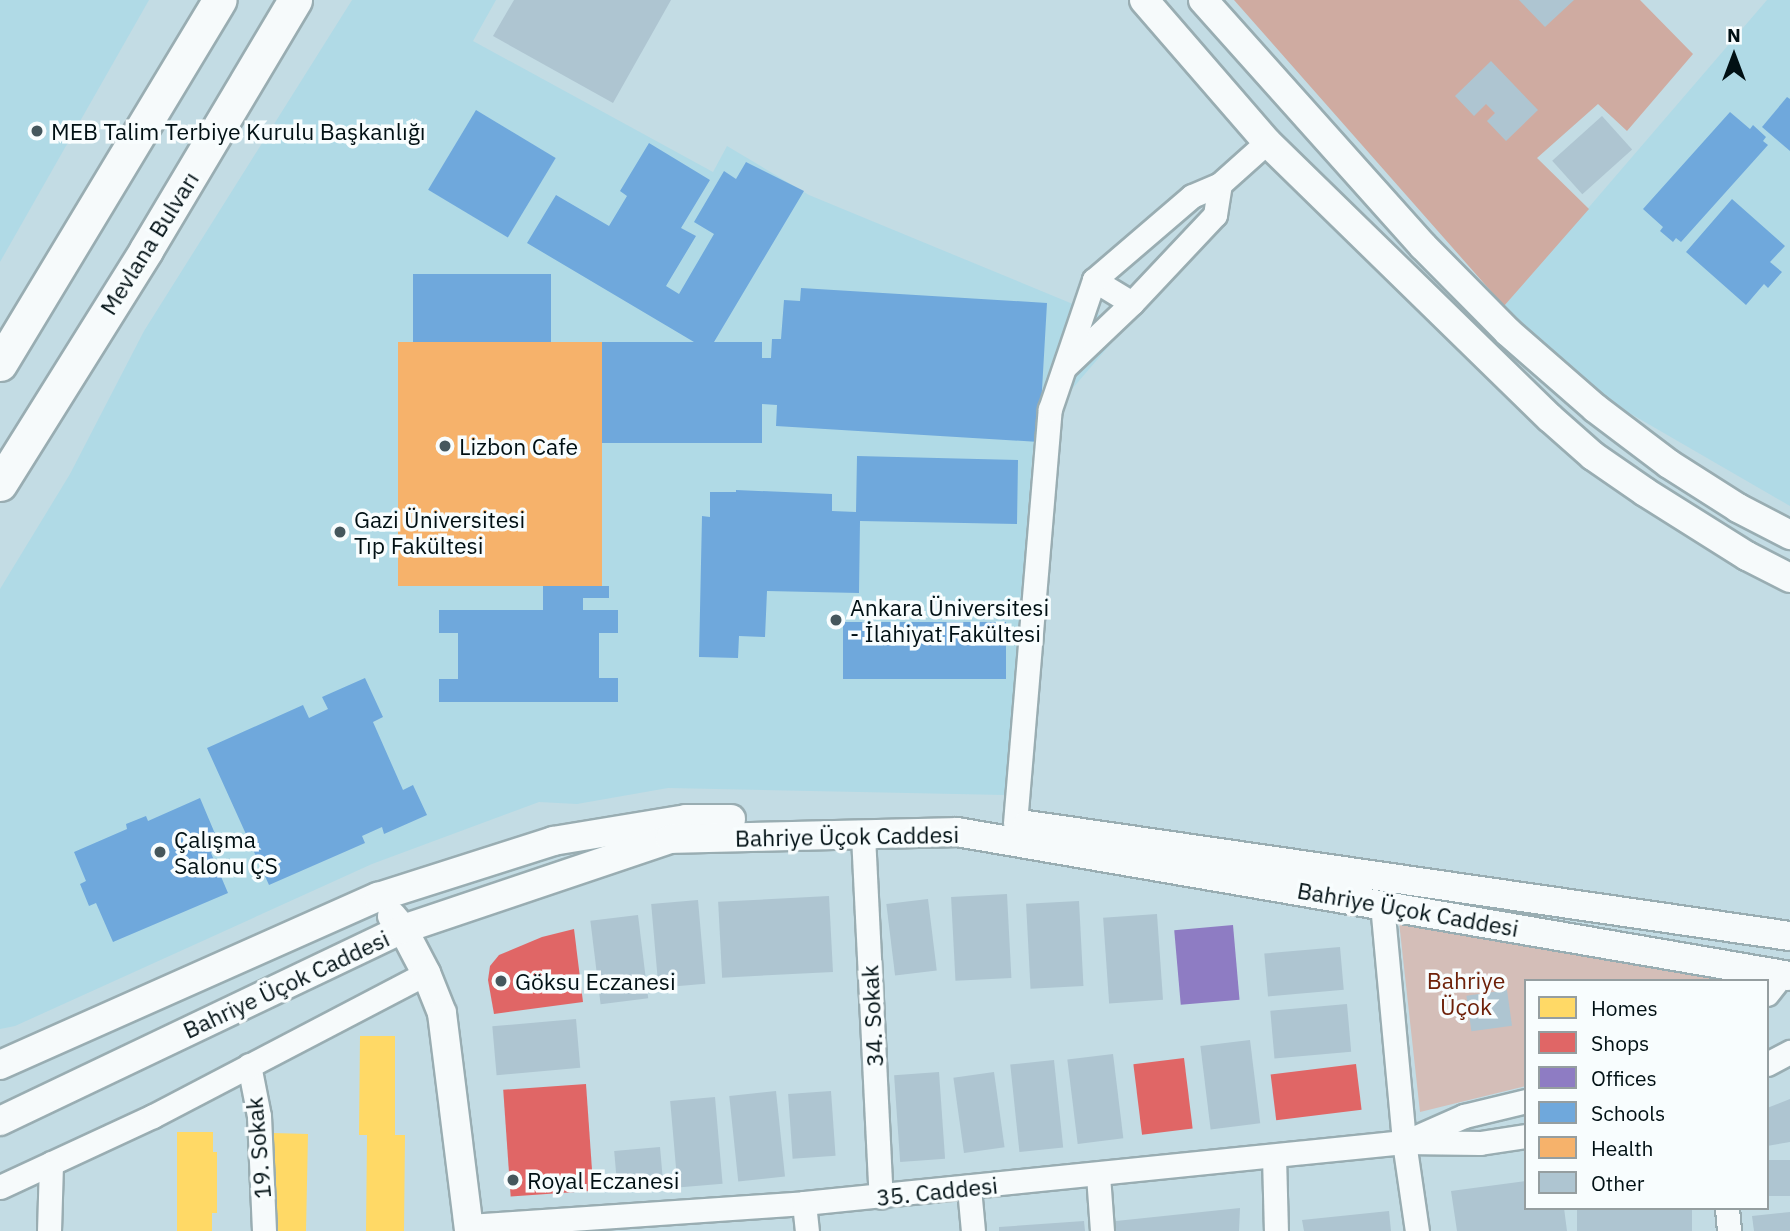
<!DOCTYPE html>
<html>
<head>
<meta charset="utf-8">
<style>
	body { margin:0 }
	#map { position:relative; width:1790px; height:1231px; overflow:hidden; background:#c3dce4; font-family:"IBM Plex Sans",sans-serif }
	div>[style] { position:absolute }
	.built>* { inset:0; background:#b0dae6 }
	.green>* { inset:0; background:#d4beb8 }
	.forest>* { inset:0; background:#cfaba1 }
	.homes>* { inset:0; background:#ffd966 }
	.shops>* { inset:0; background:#e06666; transform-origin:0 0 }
	.offices>* { inset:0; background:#8e7cc3; transform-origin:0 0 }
	.schools>* { inset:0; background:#6fa8dc; transform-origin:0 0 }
	.health>* { inset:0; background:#f6b26b; transform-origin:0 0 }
	.building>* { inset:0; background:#aec5d1; transform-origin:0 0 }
	.roads { filter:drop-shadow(2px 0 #99adb2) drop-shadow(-2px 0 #99adb2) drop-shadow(0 2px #99adb2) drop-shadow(0 -2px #99adb2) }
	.minor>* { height:23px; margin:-11.5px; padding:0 11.5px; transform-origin:11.5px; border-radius:11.5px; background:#f6fafb }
	.major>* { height:28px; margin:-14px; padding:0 14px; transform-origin:14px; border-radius:14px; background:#f6fafb }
	.highway>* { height:33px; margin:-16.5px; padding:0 16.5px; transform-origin:16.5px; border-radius:16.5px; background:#f6fafb }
	.dots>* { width:19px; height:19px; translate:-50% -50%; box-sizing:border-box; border:4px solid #f8fdfe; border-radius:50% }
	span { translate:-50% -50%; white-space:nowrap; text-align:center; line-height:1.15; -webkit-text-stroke:7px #f8fdfe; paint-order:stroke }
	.poi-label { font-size:23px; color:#011014 }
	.left { translate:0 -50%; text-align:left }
	.street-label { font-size:23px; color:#011014 }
	.park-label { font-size:23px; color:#6e2109 }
	.legend { position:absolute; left:1524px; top:979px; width:245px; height:231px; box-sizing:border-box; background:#f8fdfe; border:2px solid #959ea0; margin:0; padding:9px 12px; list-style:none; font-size:21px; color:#011014 }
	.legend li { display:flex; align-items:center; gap:14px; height:35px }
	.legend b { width:35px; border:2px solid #959ea0 }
	.north { position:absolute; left:1699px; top:21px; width:70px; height:70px; -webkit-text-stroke:5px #f8fdfe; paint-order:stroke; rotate:0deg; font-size:19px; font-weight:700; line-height:28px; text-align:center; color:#011014 }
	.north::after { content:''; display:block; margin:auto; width:24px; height:32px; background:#011014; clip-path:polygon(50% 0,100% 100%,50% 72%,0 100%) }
</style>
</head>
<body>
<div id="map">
	<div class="built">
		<div style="clip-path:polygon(0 0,149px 0,0 262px)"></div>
		<div style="clip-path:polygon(352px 0,496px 0,473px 41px,713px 172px,727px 146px,809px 195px,1126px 326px,1072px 389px,1033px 449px,1005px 795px,668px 788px,577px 804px,539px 802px,372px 864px,15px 1026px,0 1029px,0 589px,70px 474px,144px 331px)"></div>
		<div style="clip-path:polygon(1767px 0,1790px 0,1790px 506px,1612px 403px,1504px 306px)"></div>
	</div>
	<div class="green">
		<div style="clip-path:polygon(1399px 922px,1715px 974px,1723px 981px,1526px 981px,1526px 1086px,1420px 1112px)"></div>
	</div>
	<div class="forest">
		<div style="clip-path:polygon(1234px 0,1640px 0,1693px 54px,1627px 131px,1598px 104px,1537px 158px,1589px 209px,1504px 306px)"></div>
	</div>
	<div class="homes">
		<div style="clip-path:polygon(360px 1036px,395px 1036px,395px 1135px,405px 1135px,404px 1231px,366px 1231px,367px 1135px,359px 1135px)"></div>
		<div style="clip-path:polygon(177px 1132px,213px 1132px,213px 1152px,217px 1152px,217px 1213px,212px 1213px,212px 1231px,177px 1231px)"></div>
		<div style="clip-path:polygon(273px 1133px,308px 1134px,306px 1231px,271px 1231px,268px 1153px,273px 1153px)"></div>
	</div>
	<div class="shops">
		<div style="clip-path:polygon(574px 929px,583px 1002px,494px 1014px,488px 980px,490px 966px,499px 955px,542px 937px)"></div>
		<div style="left:1184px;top:1058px;width:71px;height:51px;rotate:83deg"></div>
		<div style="left:1356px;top:1064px;width:46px;height:86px;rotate:83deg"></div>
		<div style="left:586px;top:1084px;width:107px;height:83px;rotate:86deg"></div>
	</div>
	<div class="offices">
		<div style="left:1233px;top:925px;width:75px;height:59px;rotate:85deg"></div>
	</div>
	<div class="schools">
		<div style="clip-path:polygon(1787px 97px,1790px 99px,1790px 151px,1762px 127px)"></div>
		<div style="left:476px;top:110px;width:93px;height:93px;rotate:31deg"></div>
		<div style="clip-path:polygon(1730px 112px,1750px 129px,1753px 125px,1766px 137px,1763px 141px,1768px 145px,1681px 242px,1676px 238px,1673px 242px,1660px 231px,1663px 227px,1643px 209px)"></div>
		<div style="clip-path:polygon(649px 143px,710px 180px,681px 228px,696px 236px,666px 286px,679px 294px,714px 234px,694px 222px,724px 171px,736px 179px,746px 162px,804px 191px,714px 342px,762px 342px,762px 358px,771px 358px,772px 339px,781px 339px,784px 300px,800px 301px,801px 288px,1047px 303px,1039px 442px,776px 426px,777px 405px,762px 404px,762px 443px,602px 443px,602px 342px,694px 342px,527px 243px,556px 195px,609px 226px,627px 196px,620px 191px)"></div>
		<div style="clip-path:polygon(1732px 199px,1785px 246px,1770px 262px,1782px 272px,1768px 288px,1764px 284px,1746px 305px,1686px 252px)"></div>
		<div style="left:413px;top:274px;width:138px;height:69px"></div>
		<div style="clip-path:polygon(857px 456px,1018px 460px,1017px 524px,860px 521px,859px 593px,767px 591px,765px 637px,739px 636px,738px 658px,699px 657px,702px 516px,710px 517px,710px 492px,736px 492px,736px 490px,832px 494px,832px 511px,856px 512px)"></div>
		<div style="clip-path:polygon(543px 586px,609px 586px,609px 598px,583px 598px,583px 610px,618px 610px,618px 633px,599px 633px,599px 678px,618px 678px,618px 702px,439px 702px,439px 679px,458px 679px,458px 633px,439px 633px,439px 610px,543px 610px)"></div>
		<div style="left:843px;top:622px;width:163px;height:57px"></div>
		<div style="clip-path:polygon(365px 678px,383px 717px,373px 722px,403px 790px,413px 785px,427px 815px,384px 834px,382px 827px,362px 836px,365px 843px,269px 885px,207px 748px,303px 705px,309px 718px,328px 709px,322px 697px)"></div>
		<div style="clip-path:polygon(200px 798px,221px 848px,211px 853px,228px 893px,113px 942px,96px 903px,89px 906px,80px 884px,86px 881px,74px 852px,127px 829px,126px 824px,146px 816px,148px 821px)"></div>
	</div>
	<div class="health">
		<div style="left:602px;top:342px;width:244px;height:204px;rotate:90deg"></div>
	</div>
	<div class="building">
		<div style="clip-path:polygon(514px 0,671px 0,613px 103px,493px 36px)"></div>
		<div style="clip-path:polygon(1519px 0,1574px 0,1545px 27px)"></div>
		<div style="clip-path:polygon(1491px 61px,1538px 110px,1506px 141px,1487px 121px,1495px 113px,1486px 104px,1474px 116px,1455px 96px)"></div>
		<div style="left:1602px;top:116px;width:45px;height:67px;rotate:48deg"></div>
		<div style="left:1007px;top:894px;width:84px;height:56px;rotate:87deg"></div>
		<div style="left:829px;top:896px;width:76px;height:111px;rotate:87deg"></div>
		<div style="left:928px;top:899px;width:72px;height:42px;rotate:83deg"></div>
		<div style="left:698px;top:900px;width:84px;height:47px;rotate:85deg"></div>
		<div style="left:1079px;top:901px;width:85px;height:53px;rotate:87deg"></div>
		<div style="left:1157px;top:914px;width:86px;height:54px;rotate:86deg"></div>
		<div style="left:638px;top:915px;width:84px;height:48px;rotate:83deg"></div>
		<div style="left:1340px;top:947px;width:43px;height:76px;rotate:85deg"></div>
		<div style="left:1507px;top:990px;width:36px;height:41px;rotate:82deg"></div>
		<div style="left:1347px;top:1004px;width:48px;height:77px;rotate:85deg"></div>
		<div style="left:576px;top:1019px;width:49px;height:84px;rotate:85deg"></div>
		<div style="left:1250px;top:1040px;width:84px;height:50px;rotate:83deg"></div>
		<div style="left:1113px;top:1054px;width:85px;height:46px;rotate:83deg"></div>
		<div style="left:1054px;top:1060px;width:88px;height:44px;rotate:84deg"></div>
		<div style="left:939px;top:1072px;width:87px;height:45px;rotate:86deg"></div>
		<div style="left:994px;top:1072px;width:76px;height:41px;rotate:82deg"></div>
		<div style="left:776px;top:1091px;width:86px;height:47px;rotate:84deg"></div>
		<div style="left:831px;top:1091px;width:65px;height:43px;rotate:86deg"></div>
		<div style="left:715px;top:1097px;width:87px;height:45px;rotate:85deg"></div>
		<div style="clip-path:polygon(1790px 1099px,1790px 1142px,1767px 1146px,1767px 1108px)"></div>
		<div style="left:660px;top:1147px;width:36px;height:46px;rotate:85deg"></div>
		<div style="left:1790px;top:1160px;width:36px;height:23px;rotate:90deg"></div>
		<div style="clip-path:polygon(1526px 1181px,1526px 1208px,1564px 1208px,1567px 1231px,1457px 1231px,1451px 1191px)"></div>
		<div style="clip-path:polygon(1240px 1208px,1239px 1231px,1116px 1231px,1116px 1221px)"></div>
		<div style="left:1577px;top:1208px;width:115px;height:23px"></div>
		<div style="clip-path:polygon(1389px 1211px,1391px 1231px,1304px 1231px,1302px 1220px)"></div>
		<div style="clip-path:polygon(1790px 1212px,1790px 1231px,1754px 1231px,1752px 1216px)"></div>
		<div style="clip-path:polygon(1084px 1221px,1085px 1231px,999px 1231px,999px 1227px)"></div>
	</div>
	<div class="roads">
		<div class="minor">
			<div style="left:1094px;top:280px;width:44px;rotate:31.2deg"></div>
			<div style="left:1067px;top:365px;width:90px;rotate:-43.6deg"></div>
			<div style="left:1132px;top:303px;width:121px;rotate:-46.7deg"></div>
			<div style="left:1215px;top:215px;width:31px;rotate:-81deg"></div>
			<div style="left:1015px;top:823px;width:415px;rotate:-85.2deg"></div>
			<div style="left:1050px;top:409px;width:136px;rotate:-71.2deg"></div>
			<div style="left:1094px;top:280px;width:129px;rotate:-40.6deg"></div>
			<div style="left:1192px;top:196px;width:30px;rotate:-23deg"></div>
			<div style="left:1220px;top:184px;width:63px;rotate:-41.8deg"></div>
			<div style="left:863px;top:835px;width:362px;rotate:87.2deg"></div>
			<div style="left:1382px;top:904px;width:239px;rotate:84.7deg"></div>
			<div style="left:1404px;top:1142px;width:90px;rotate:81.7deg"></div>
			<div style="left:1767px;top:994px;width:24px;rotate:-52deg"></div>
			<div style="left:1767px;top:1064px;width:26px;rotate:-28deg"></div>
			<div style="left:249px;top:1065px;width:52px;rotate:78.9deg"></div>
			<div style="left:259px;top:1116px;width:115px;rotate:87.5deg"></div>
			<div style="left:1414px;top:1138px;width:55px;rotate:-23.7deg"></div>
			<div style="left:1464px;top:1116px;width:64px;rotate:-13.6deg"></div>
			<div style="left:1274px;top:1156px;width:75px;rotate:88.5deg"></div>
			<div style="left:1098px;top:1175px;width:56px;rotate:85.9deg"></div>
			<div style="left:0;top:1187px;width:169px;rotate:-24.9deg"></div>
			<div style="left:153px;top:1116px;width:308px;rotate:-27.6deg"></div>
			<div style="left:969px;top:1188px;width:43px;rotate:84.7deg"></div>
			<div style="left:804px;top:1203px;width:28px;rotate:84deg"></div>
			<div style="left:1727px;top:1208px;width:23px;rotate:85deg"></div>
			<div style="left:469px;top:1226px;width:336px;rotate:-3.9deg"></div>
			<div style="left:804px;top:1203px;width:603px;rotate:-5.81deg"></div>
			<div style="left:1404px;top:1142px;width:76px;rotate:0.8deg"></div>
			<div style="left:1480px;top:1143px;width:47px;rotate:-8.7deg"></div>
			<div style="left:49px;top:1231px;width:68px;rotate:-88.3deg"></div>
		</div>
		<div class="major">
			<div style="left:1144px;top:0;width:188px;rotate:49.1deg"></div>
			<div style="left:1267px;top:142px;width:395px;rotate:44.3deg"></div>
			<div style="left:1550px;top:418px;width:57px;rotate:41.5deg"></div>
			<div style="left:1593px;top:456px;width:63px;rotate:34.7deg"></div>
			<div style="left:1645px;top:492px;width:120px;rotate:32.1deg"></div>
			<div style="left:1747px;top:556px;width:48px;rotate:27.1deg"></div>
			<div style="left:1203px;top:0;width:330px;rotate:48.2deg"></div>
			<div style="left:1423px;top:246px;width:121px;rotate:45.3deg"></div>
			<div style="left:1508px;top:332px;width:116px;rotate:41.1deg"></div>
			<div style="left:1595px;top:408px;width:93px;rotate:37.1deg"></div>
			<div style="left:1669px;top:464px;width:82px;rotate:32.5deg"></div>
			<div style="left:1738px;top:508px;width:59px;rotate:27.4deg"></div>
			<div style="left:1027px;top:825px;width:771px;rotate:8.28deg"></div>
			<div style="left:392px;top:916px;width:17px;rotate:50deg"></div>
			<div style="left:403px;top:929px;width:50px;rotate:62.4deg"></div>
			<div style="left:426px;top:973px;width:43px;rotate:68.2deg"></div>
			<div style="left:442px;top:1013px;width:220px;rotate:82.9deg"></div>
			<div style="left:0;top:1065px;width:414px;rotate:-24deg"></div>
			<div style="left:378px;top:897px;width:184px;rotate:-17.7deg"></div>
			<div style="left:553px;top:841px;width:135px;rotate:-9.4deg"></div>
			<div style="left:686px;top:819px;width:45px"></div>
			<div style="left:0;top:1121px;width:446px;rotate:-25.5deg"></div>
			<div style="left:403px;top:929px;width:282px;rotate:-18.6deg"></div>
			<div style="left:670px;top:839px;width:287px;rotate:-1.4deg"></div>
			<div style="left:957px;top:832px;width:845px;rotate:9.81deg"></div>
		</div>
		<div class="highway">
			<div style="left:0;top:364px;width:425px;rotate:-58.9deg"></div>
			<div style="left:0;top:484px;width:276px;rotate:-58deg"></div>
			<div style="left:146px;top:250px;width:291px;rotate:-59.2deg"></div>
		</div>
	</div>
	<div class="dots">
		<div style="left:37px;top:131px;background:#45575d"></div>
		<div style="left:445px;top:446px;background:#45575d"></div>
		<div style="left:340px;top:532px;background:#45575d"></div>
		<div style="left:836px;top:620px;background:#45575d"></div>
		<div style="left:160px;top:852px;background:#45575d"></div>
		<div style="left:501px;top:981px;background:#45575d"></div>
		<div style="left:513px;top:1180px;background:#45575d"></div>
	</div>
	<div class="poi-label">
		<span class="left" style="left:51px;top:131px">MEB Talim Terbiye Kurulu Başkanlığı</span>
		<span class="left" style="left:459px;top:446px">Lizbon Cafe</span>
		<span class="left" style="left:354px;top:532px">Gazi Üniversitesi<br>Tıp Fakültesi</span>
		<span class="left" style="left:850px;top:620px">Ankara Üniversitesi<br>- İlahiyat Fakültesi</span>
		<span class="left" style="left:174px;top:852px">Çalışma<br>Salonu ÇS</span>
		<span class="left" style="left:515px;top:981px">Göksu Eczanesi</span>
		<span class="left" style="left:527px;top:1180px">Royal Eczanesi</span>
	</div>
	<div class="street-label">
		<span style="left:149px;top:243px;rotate:-58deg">Mevlana Bulvarı</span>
		<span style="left:847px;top:836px;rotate:-1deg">Bahriye Üçok Caddesi</span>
		<span style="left:1408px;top:909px;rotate:10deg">Bahriye Üçok Caddesi</span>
		<span style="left:286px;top:984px;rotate:-25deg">Bahriye Üçok Caddesi</span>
		<span style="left:872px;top:1016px;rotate:-93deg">34. Sokak</span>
		<span style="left:258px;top:1148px;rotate:-95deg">19. Sokak</span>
		<span style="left:937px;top:1191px;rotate:-6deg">35. Caddesi</span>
	</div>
	<div class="park-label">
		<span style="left:1466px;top:993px">Bahriye<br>Üçok</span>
	</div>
	<ul class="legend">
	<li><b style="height:19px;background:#ffd966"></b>Homes</li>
	<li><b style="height:19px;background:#e06666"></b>Shops</li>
	<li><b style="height:19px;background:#8e7cc3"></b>Offices</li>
	<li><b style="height:19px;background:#6fa8dc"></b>Schools</li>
	<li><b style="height:19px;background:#f6b26b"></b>Health</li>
	<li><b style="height:19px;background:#aec5d1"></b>Other</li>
	</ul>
	<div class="north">N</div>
</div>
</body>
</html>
